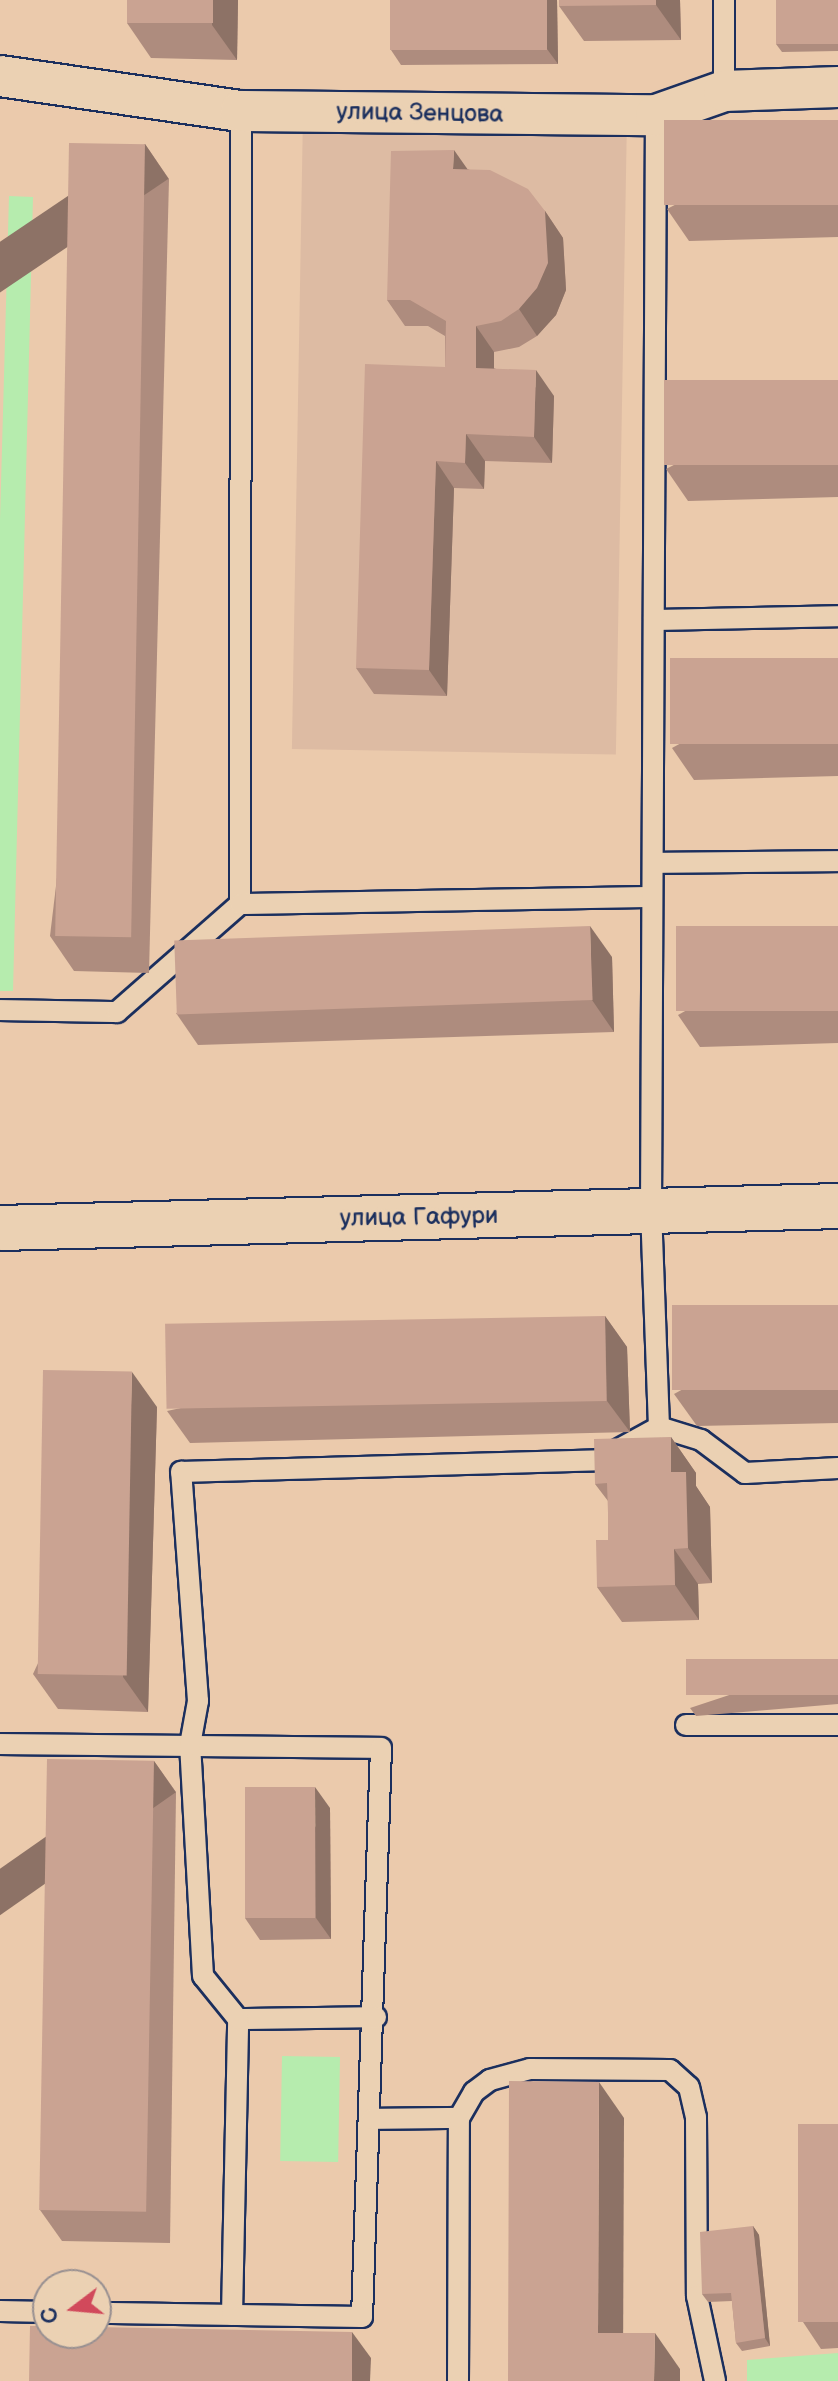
<!DOCTYPE html>
<html>
<head>
<meta charset="utf-8">
<style>
	body { margin:0 }
	#map { position:relative; width:838px; height:2381px; overflow:hidden; background:#ebcaac; font-family:"Balsamiq Sans",sans-serif }
	div>[style] { position:absolute }
	.built>* { inset:0; background:#ddbba3; transform-origin:0 0 }
	.green>* { inset:0; background:#b6ecae; transform-origin:0 0 }
	.roads { filter:drop-shadow(2px 0 #1b2f5e) drop-shadow(-2px 0 #1b2f5e) drop-shadow(0 2px #1b2f5e) drop-shadow(0 -2px #1b2f5e) }
	.service>* { height:20px; margin:-10px; padding:0 10px; transform-origin:10px; border-radius:10px; background:#ebd1b3 }
	.minor>* { height:40px; margin:-20px; padding:0 20px; transform-origin:20px; border-radius:20px; background:#ebd1b3 }
	.secondary>* { height:44px; margin:-22px; padding:0 22px; transform-origin:22px; border-radius:22px; background:#ebd1b3 }
	.wall>* { inset:0; background:#ae8c7e }
	.shaded-wall>* { inset:0; background:#8d7266; transform-origin:0 0 }
	.building>* { inset:0; background:#caa392; transform-origin:0 0 }
	span { translate:-50% -50%; white-space:nowrap; text-align:center; line-height:1.15; -webkit-text-stroke:6px #ebd1b3; paint-order:stroke }
	.street-label { font-size:24px; color:#1b2f5e }
	.north { position:absolute; left:32px; top:2269px; width:80px; height:80px; box-sizing:border-box; background:#ebd1b3; border:2px solid #989091; border-radius:50%; rotate:254deg; font-size:22px; font-weight:700; line-height:32px; text-align:center; color:#1b2f5e }
	.north::after { content:''; display:block; margin:auto; width:28px; height:36px; background:#d1495b; clip-path:polygon(50% 0,100% 100%,50% 72%,0 100%) }
</style>
</head>
<body>
<div id="map">
	<div class="built">
		<div style="left:303px;top:114px;width:324px;height:635px;rotate:1deg"></div>
	</div>
	<div class="green">
		<div style="clip-path:polygon(9px 196px,33px 197px,13px 991px,0 991px,0 520px)"></div>
		<div style="left:282px;top:2056px;width:58px;height:105px;rotate:1deg"></div>
		<div style="clip-path:polygon(838px 2353px,838px 2381px,747px 2381px,747px 2360px)"></div>
	</div>
	<div class="roads">
		<div class="service">
			<div style="left:724px;top:0;width:91px;rotate:90deg"></div>
			<div style="left:654px;top:620px;width:184px;rotate:-1.2deg"></div>
			<div style="left:653px;top:863px;width:185px;rotate:-0.6deg"></div>
			<div style="left:240px;top:904px;width:793px;rotate:-89.93deg"></div>
			<div style="left:0;top:1010px;width:117px;rotate:1deg"></div>
			<div style="left:117px;top:1012px;width:164px;rotate:-41.3deg"></div>
			<div style="left:240px;top:904px;width:412px;rotate:-1deg"></div>
			<div style="left:659px;top:1427px;width:44px;rotate:17.2deg"></div>
			<div style="left:701px;top:1440px;width:55px;rotate:36.9deg"></div>
			<div style="left:745px;top:1473px;width:93px;rotate:-3.1deg"></div>
			<div style="left:686px;top:1725px;width:152px"></div>
			<div style="left:0;top:1744px;width:381px;rotate:0.6deg"></div>
			<div style="left:381px;top:1748px;width:569px;rotate:91.91deg"></div>
			<div style="left:362px;top:2317px;width:266px;rotate:-179.1deg"></div>
			<div style="left:238px;top:2019px;width:138px;rotate:-0.8deg"></div>
			<div style="left:372px;top:2119px;width:87px;rotate:-0.7deg"></div>
			<div style="left:0;top:2311px;width:48px;rotate:1.2deg"></div>
			<div style="left:232px;top:2315px;width:296px;rotate:-88.8deg"></div>
			<div style="left:238px;top:2019px;width:55px;rotate:-129.1deg"></div>
			<div style="left:203px;top:1976px;width:231px;rotate:-93.2deg"></div>
			<div style="left:190px;top:1745px;width:45px;rotate:-79.7deg"></div>
			<div style="left:198px;top:1701px;width:230px;rotate:-94.2deg"></div>
			<div style="left:181px;top:1472px;width:418px;rotate:-1.6deg"></div>
			<div style="left:599px;top:1460px;width:68px;rotate:-28.8deg"></div>
			<div style="left:659px;top:1427px;width:216px;rotate:-92.1deg"></div>
			<div style="left:651px;top:1211px;width:1096px;rotate:-89.74deg"></div>
			<div style="left:458px;top:2381px;width:263px;rotate:-89.8deg"></div>
			<div style="left:459px;top:2118px;width:30px;rotate:-60deg"></div>
			<div style="left:474px;top:2092px;width:20px;rotate:-37deg"></div>
			<div style="left:490px;top:2080px;width:41px;rotate:-15.4deg"></div>
			<div style="left:530px;top:2069px;width:140px;rotate:0.4deg"></div>
			<div style="left:670px;top:2070px;width:25px;rotate:42deg"></div>
			<div style="left:689px;top:2087px;width:31px;rotate:77deg"></div>
			<div style="left:696px;top:2117px;width:179px;rotate:89.7deg"></div>
			<div style="left:697px;top:2296px;width:87px;rotate:78deg"></div>
		</div>
		<div class="minor">
			<div style="left:0;top:76px;width:244px;rotate:8.3deg"></div>
			<div style="left:241px;top:111px;width:415px;rotate:0.6deg"></div>
			<div style="left:656px;top:115px;width:72px;rotate:-19.4deg"></div>
			<div style="left:724px;top:91px;width:114px;rotate:-2deg"></div>
		</div>
		<div class="secondary">
			<div style="left:0;top:1228px;width:838px;rotate:-1.5deg"></div>
		</div>
	</div>
	<div class="wall">
		<div style="clip-path:polygon(127px 0,238px 0,237px 60px,151px 58px,127px 23px)"></div>
		<div style="clip-path:polygon(557px 0,558px 64px,401px 65px,391px 50px)"></div>
		<div style="clip-path:polygon(559px 0,680px 0,681px 40px,584px 41px,559px 6px)"></div>
		<div style="clip-path:polygon(838px 0,838px 51px,782px 52px,776px 44px)"></div>
		<div style="clip-path:polygon(838px 120px,838px 237px,689px 241px,667px 209px)"></div>
		<div style="clip-path:polygon(145px 144px,169px 179px,149px 973px,74px 971px,50px 936px)"></div>
		<div style="clip-path:polygon(468px 169px,545px 211px,563px 238px,566px 290px,556px 315px,537px 336px,519px 347px,494px 352px,494px 368px,554px 396px,552px 463px,485px 461px,484px 489px,454px 488px,447px 696px,374px 694px,356px 668px,445px 367px,445px 336px,428px 326px,405px 326px,387px 300px)"></div>
		<div style="clip-path:polygon(838px 380px,838px 497px,688px 501px,666px 469px)"></div>
		<div style="clip-path:polygon(838px 658px,838px 776px,694px 780px,672px 748px)"></div>
		<div style="clip-path:polygon(838px 926px,838px 1043px,700px 1047px,678px 1015px)"></div>
		<div style="clip-path:polygon(612px 957px,614px 1032px,198px 1045px,176px 1013px)"></div>
		<div style="clip-path:polygon(838px 1305px,838px 1423px,697px 1426px,674px 1394px)"></div>
		<div style="clip-path:polygon(605px 1316px,627px 1347px,630px 1432px,190px 1443px,167px 1411px)"></div>
		<div style="clip-path:polygon(157px 1407px,148px 1712px,58px 1709px,33px 1674px)"></div>
		<div style="clip-path:polygon(671px 1437px,696px 1473px,696px 1486px,710px 1507px,712px 1583px,698px 1584px,699px 1620px,622px 1622px,597px 1587px,608px 1540px,608px 1501px,595px 1484px)"></div>
		<div style="clip-path:polygon(838px 1659px,838px 1704px,696px 1716px,690px 1708px)"></div>
		<div style="clip-path:polygon(154px 1761px,176px 1792px,170px 2243px,62px 2241px,40px 2210px)"></div>
		<div style="clip-path:polygon(330px 1808px,331px 1939px,260px 1940px,245px 1918px)"></div>
		<div style="clip-path:polygon(838px 2124px,838px 2348px,821px 2349px,803px 2322px)"></div>
		<div style="clip-path:polygon(753px 2226px,759px 2235px,770px 2346px,742px 2351px,736px 2343px,732px 2301px,708px 2302px,702px 2294px)"></div>
	</div>
	<div class="shaded-wall">
		<div style="clip-path:polygon(213px 0,238px 0,237px 60px,212px 25px)"></div>
		<div style="clip-path:polygon(547px 0,557px 0,558px 64px,547px 49px)"></div>
		<div style="clip-path:polygon(656px 0,680px 0,681px 40px,656px 5px)"></div>
		<div style="left:145px;top:144px;width:42px;height:794px;rotate:56deg"></div>
		<div style="clip-path:polygon(454px 150px,473px 177px,453px 169px)"></div>
		<div style="clip-path:polygon(545px 211px,563px 238px,566px 290px,556px 315px,537px 336px,519px 309px)"></div>
		<div style="clip-path:polygon(476px 326px,494px 352px,494px 394px,476px 368px)"></div>
		<div style="clip-path:polygon(536px 370px,554px 396px,552px 463px,534px 437px)"></div>
		<div style="clip-path:polygon(466px 434px,485px 461px,484px 489px,465px 463px)"></div>
		<div style="clip-path:polygon(436px 461px,454px 488px,447px 696px,429px 670px)"></div>
		<div style="clip-path:polygon(590px 926px,612px 957px,614px 1032px,592px 1000px)"></div>
		<div style="clip-path:polygon(605px 1316px,627px 1347px,630px 1432px,607px 1401px)"></div>
		<div style="clip-path:polygon(132px 1372px,157px 1407px,148px 1712px,123px 1677px)"></div>
		<div style="clip-path:polygon(671px 1437px,696px 1473px,696px 1486px,710px 1507px,712px 1583px,688px 1548px,671px 1472px)"></div>
		<div style="clip-path:polygon(674px 1549px,698px 1584px,699px 1620px,675px 1585px)"></div>
		<div style="left:154px;top:1761px;width:38px;height:450px;rotate:55deg"></div>
		<div style="clip-path:polygon(315px 1787px,330px 1808px,331px 1939px,316px 1918px)"></div>
		<div style="clip-path:polygon(599px 2082px,624px 2118px,623px 2369px,598px 2333px)"></div>
		<div style="clip-path:polygon(753px 2226px,759px 2235px,770px 2346px,765px 2338px)"></div>
		<div style="clip-path:polygon(352px 2332px,371px 2358px,370px 2381px,352px 2381px)"></div>
		<div style="clip-path:polygon(655px 2333px,680px 2369px,680px 2381px,654px 2381px)"></div>
	</div>
	<div class="building">
		<div style="left:127px;top:0;width:86px;height:23px"></div>
		<div style="left:390px;top:0;width:157px;height:50px"></div>
		<div style="clip-path:polygon(559px 0,656px 0,656px 5px,559px 6px)"></div>
		<div style="left:776px;top:0;width:62px;height:44px"></div>
		<div style="left:838px;top:120px;width:85px;height:174px;rotate:90deg"></div>
		<div style="left:69px;top:143px;width:76px;height:793px;rotate:1deg"></div>
		<div style="clip-path:polygon(454px 150px,453px 169px,490px 170px,528px 189px,545px 211px,548px 263px,537px 288px,519px 309px,501px 321px,476px 326px,476px 368px,536px 370px,534px 437px,466px 434px,465px 463px,436px 461px,429px 670px,356px 668px,365px 364px,445px 367px,446px 321px,410px 300px,387px 300px,391px 151px)"></div>
		<div style="left:838px;top:380px;width:85px;height:174px;rotate:90deg"></div>
		<div style="left:838px;top:658px;width:86px;height:168px;rotate:90deg"></div>
		<div style="left:590px;top:926px;width:74px;height:416px;rotate:88deg"></div>
		<div style="left:838px;top:926px;width:85px;height:162px;rotate:90deg"></div>
		<div style="left:838px;top:1305px;width:85px;height:166px;rotate:90deg"></div>
		<div style="left:605px;top:1316px;width:85px;height:440px;rotate:89deg"></div>
		<div style="left:43px;top:1370px;width:89px;height:304px;rotate:1deg"></div>
		<div style="clip-path:polygon(671px 1437px,671px 1472px,686px 1472px,688px 1548px,674px 1549px,675px 1585px,597px 1587px,596px 1540px,608px 1540px,608px 1513px,607px 1483px,595px 1484px,594px 1439px)"></div>
		<div style="left:838px;top:1659px;width:36px;height:152px;rotate:90deg"></div>
		<div style="left:47px;top:1759px;width:107px;height:451px;rotate:1deg"></div>
		<div style="left:245px;top:1787px;width:70px;height:131px"></div>
		<div style="clip-path:polygon(509px 2081px,599px 2082px,598px 2333px,655px 2333px,654px 2381px,508px 2381px)"></div>
		<div style="left:838px;top:2124px;width:198px;height:40px;rotate:90deg"></div>
		<div style="clip-path:polygon(753px 2226px,765px 2338px,736px 2343px,731px 2293px,702px 2294px,700px 2232px)"></div>
		<div style="clip-path:polygon(30px 2326px,48px 2326px,48px 2333px,96px 2333px,96px 2327px,352px 2332px,352px 2381px,29px 2381px)"></div>
	</div>
	<div class="street-label">
		<span style="left:420px;top:113px;rotate:1deg">улица Зенцова</span>
		<span style="left:419px;top:1217px;rotate:-1deg">улица Гафури</span>
	</div>
	<div class="north">С</div>
</div>
</body>
</html>
